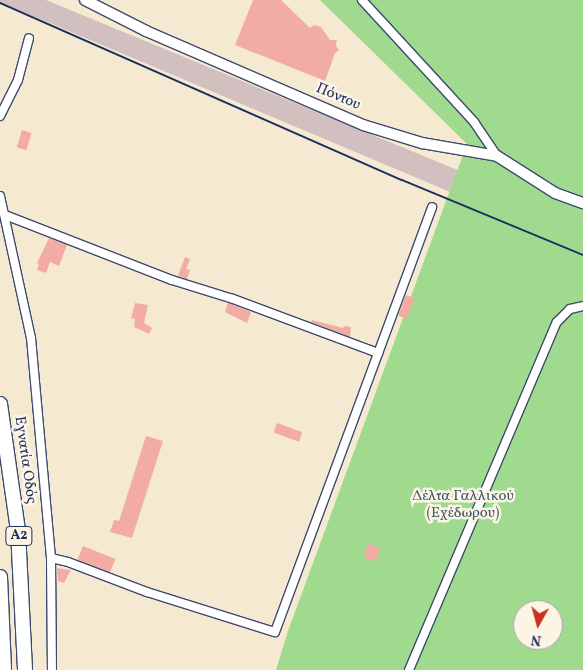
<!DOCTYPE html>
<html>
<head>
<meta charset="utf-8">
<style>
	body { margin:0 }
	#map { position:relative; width:583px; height:670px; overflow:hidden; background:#f5ead1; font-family:Vollkorn,serif }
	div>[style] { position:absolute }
	.industrial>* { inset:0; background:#d2bfc0 }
	.green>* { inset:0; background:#9fda8e }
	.building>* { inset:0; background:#f3aca4; transform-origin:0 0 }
	.roads { filter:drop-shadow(1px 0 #3c4b6f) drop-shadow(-1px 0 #3c4b6f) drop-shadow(0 1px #3c4b6f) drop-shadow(0 -1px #3c4b6f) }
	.minor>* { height:8px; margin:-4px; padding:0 4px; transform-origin:4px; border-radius:4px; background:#fff }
	.tertiary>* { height:10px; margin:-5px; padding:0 5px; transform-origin:5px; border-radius:5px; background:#fff }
	.motorway>* { height:14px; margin:-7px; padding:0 7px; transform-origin:7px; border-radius:7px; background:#fff }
	.rail>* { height:2px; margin:-1px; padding:0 1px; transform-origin:1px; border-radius:1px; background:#1b2f5e }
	span { translate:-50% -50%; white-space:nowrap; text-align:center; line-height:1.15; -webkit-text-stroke:5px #fcf5e5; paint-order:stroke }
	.shield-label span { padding:1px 4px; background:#fcf5e5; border:1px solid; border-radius:4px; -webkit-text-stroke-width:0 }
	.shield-label { font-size:14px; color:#1b2f5e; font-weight:700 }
	.street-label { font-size:15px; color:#1b2f5e }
	.park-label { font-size:15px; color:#3c5a6a }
	.north { position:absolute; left:513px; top:600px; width:50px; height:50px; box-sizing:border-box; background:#fcf5e5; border:1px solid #a2a6af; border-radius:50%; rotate:187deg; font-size:14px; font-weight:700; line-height:20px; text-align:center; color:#1b2f5e }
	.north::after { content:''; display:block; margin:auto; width:18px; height:22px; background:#c8321e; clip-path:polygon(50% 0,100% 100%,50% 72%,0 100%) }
</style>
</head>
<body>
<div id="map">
	<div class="industrial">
		<div style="clip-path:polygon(0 0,46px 0,583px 222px,583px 248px,0 2px)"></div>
	</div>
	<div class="green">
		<div style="clip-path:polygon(evenodd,320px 0,583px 0,583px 670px,276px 670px,288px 631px,467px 144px,320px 0,523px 610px,553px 610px,553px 640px,523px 640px,523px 610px)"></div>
	</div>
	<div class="building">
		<div style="clip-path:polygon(253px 0,281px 0,310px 28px,314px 25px,321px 27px,330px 40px,337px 40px,336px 46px,339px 50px,335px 53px,325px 81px,235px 45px)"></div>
		<div style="left:22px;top:130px;width:10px;height:18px;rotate:17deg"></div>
		<div style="clip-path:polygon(49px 238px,67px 245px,59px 266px,50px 262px,46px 273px,37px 270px,39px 264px,37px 263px)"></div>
		<div style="clip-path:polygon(185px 257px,190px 259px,186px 269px,190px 270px,187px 279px,178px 276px)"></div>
		<div style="left:406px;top:295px;width:9px;height:22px;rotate:21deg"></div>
		<div style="clip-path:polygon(135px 303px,148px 305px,144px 323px,152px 328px,149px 334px,134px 327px,135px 319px,131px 318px)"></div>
		<div style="clip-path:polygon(228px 303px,251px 312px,247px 323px,225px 312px)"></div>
		<div style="clip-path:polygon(312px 320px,343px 328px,344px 326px,351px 327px,350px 337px,311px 322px)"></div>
		<div style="left:277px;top:423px;width:27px;height:10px;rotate:20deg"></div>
		<div style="clip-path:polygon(146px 436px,163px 441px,132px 538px,110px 532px,114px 520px,119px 521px)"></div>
		<div style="left:368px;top:544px;width:13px;height:14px;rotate:18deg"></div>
		<div style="left:83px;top:546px;width:35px;height:15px;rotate:22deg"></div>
		<div style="clip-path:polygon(57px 568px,71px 570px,64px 583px,58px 581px)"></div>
	</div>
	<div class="roads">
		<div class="minor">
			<div style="left:362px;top:0;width:166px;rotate:47.4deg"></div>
			<div style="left:474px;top:122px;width:41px;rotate:55.9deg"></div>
			<div style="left:0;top:116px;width:40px;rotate:-63.4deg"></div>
			<div style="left:18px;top:80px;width:43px;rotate:-75.3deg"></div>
			<div style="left:0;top:196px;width:145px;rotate:77.7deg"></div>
			<div style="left:31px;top:338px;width:221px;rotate:84.8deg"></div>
			<div style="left:51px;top:558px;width:112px;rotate:89.5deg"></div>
			<div style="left:5px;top:215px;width:179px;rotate:21.3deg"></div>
			<div style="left:172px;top:280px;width:64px;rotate:17.3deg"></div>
			<div style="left:233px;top:299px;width:155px;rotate:20.4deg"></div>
			<div style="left:51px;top:558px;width:17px;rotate:13deg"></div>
			<div style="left:68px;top:562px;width:85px;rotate:20.8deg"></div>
			<div style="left:147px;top:592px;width:134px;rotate:17.4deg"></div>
			<div style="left:275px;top:632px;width:453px;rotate:-69.7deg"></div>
			<div style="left:409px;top:670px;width:378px;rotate:-67deg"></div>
			<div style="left:557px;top:322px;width:18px;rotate:-45deg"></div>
			<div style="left:570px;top:309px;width:13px;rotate:-13deg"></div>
		</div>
		<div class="tertiary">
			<div style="left:85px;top:0;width:68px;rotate:26.9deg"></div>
			<div style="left:146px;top:31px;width:236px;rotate:23.4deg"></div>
			<div style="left:363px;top:125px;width:62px;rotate:17deg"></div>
			<div style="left:422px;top:143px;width:76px;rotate:9.8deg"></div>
			<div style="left:497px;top:156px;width:69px;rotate:32.5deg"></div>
			<div style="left:555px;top:193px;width:30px;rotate:20deg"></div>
		</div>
		<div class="motorway">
			<div style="left:0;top:404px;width:128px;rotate:81.9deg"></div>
			<div style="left:18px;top:531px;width:139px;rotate:87.1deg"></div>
			<div style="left:0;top:577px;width:93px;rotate:87.5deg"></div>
		</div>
	</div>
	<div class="rail">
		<div style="left:0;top:3px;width:439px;rotate:23.8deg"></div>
		<div style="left:402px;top:180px;width:196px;rotate:22.5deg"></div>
	</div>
	<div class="shield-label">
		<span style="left:19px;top:536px">Α2</span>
	</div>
	<div class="street-label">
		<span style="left:338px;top:97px;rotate:23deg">Πόντου</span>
		<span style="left:25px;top:460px;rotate:82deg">Εγνατία Οδός</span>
	</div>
	<div class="park-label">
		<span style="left:463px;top:505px">Δέλτα Γαλλικού<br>(Εχέδωρου)</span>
	</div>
	<div class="north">N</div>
</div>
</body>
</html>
